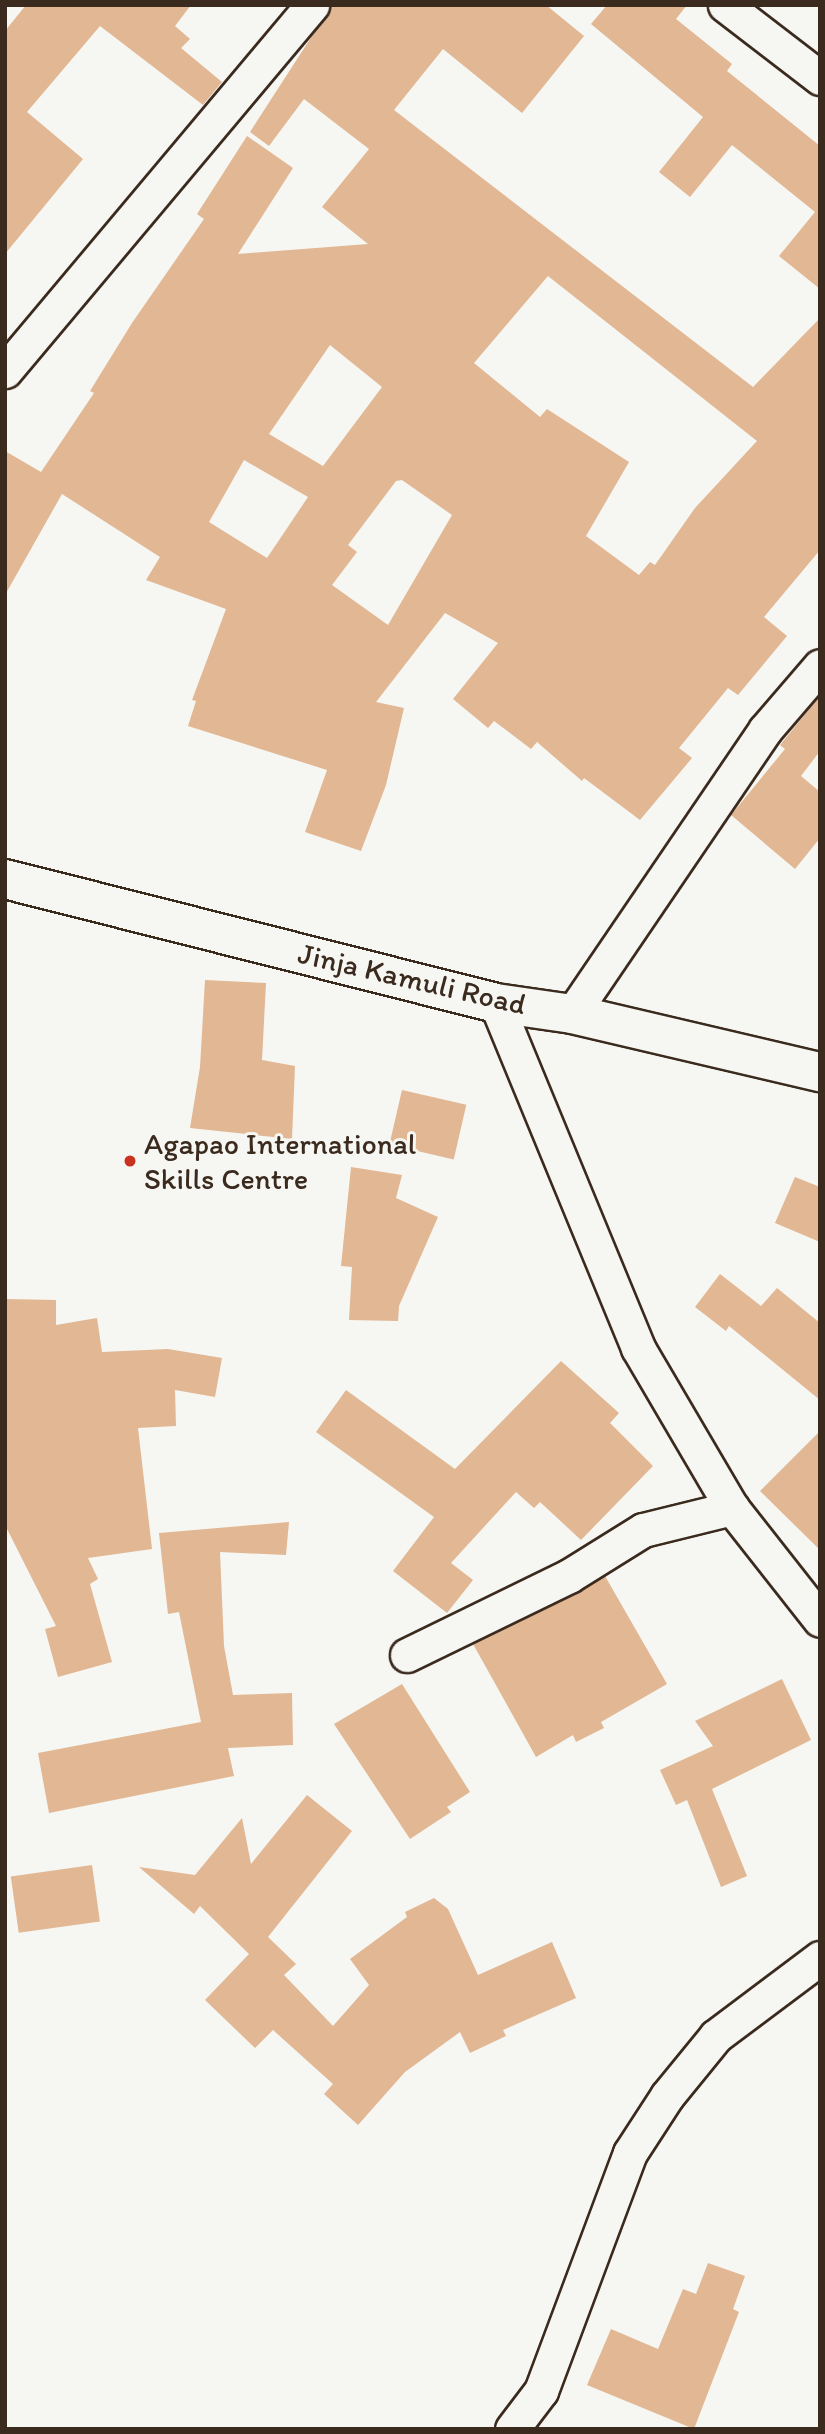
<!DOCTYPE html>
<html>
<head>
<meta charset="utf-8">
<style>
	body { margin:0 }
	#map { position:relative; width:825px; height:2434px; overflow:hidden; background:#f6f6f2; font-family:Itim,sans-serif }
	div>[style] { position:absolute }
	.building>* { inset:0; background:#e2b793; transform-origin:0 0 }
	.roads { filter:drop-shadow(2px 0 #3b2a1e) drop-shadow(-2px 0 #3b2a1e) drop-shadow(0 2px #3b2a1e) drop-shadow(0 -2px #3b2a1e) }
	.street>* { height:33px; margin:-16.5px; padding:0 16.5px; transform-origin:16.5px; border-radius:16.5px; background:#f6f6f2 }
	.secondary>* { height:38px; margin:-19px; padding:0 19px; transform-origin:19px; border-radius:19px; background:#f6f6f2 }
	.dots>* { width:19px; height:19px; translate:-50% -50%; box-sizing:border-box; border:4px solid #f6f6f2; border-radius:50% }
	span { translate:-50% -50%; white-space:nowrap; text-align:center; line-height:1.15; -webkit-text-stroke:6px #f6f6f2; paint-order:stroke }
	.street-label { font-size:30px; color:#3b2a1e }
	.poi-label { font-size:30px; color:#3b2a1e }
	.left { translate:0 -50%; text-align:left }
	.frame { position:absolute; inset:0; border:7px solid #3b2a1e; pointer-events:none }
</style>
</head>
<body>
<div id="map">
	<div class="building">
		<div style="clip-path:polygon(26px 5px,191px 5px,175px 26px,190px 39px,181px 48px,222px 82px,203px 105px,100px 26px,27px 112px,83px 159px,5px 254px,5px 31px)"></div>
		<div style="clip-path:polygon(evenodd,332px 5px,546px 5px,584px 36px,522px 113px,443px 49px,394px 110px,753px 387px,820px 318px,820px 550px,764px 617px,787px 636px,738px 695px,728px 688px,679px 748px,692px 758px,640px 820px,584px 778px,582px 781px,537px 742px,531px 749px,494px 721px,488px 728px,453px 699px,498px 643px,445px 613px,376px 702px,404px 708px,386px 785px,361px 851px,305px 832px,327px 770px,188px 726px,196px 701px,192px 700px,226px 609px,146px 580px,160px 557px,62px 494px,5px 595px,5px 451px,41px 472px,94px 393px,90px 391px,132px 323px,204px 219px,197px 214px,247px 136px,293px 168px,238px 254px,368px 244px,322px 207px,369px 149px,304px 99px,269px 146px,250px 132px,332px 5px,548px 276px,757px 441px,695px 508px,655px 565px,650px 562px,639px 575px,586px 536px,629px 462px,547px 409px,540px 417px,474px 363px,548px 276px,332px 5px,330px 345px,382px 387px,323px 466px,269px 434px,330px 345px,332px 5px,244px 460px,308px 497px,267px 558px,209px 522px,244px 460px,332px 5px,402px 480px,452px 515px,388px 625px,332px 585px,357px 552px,348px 545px,396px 481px,402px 480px)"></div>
		<div style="clip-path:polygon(607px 5px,687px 5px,676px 19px,732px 64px,727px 71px,820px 146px,820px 289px,779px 256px,815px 212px,732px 145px,690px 197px,659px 172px,703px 117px,591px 24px)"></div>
		<div style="clip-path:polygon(820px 696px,820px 751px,801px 776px,820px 792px,820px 838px,795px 869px,731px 815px,785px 749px,780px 745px)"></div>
		<div style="clip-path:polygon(205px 980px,266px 983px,262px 1060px,295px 1066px,292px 1139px,190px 1128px,200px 1067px)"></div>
		<div style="left:402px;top:1090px;width:66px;height:56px;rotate:13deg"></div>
		<div style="clip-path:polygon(351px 1167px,402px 1175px,396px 1198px,438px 1217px,399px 1306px,398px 1321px,349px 1320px,352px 1267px,341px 1266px)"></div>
		<div style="clip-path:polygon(795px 1177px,820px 1187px,820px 1242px,775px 1223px)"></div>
		<div style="clip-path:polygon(720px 1274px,761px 1306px,777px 1288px,820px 1323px,820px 1400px,729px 1326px,726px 1331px,695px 1307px)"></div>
		<div style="clip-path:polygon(5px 1299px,56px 1300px,56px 1325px,97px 1318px,102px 1352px,168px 1349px,222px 1358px,215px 1397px,175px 1390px,176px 1426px,138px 1428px,152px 1549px,88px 1558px,98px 1579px,90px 1584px,112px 1662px,58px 1677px,45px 1629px,56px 1626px,5px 1525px)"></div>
		<div style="clip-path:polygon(561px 1361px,619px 1413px,610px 1423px,653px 1466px,581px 1540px,540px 1502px,534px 1508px,516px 1492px,451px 1563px,473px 1580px,447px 1613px,393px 1571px,434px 1517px,316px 1432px,346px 1390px,455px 1469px)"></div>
		<div style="clip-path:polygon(820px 1431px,820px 1550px,760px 1491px)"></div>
		<div style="clip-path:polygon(289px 1522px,286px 1555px,220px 1552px,224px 1646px,233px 1695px,292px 1693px,293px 1745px,228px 1748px,234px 1776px,49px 1813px,38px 1753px,201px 1722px,179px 1612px,168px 1614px,159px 1533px)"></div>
		<div style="clip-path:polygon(605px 1576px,667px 1684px,601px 1722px,604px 1728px,576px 1742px,573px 1735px,536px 1757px,473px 1644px)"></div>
		<div style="clip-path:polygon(782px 1679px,811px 1740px,712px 1789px,747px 1876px,721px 1887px,687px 1800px,676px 1805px,660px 1770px,713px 1746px,695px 1721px)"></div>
		<div style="clip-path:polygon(402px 1684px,470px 1792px,447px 1807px,451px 1812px,410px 1839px,334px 1724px)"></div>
		<div style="clip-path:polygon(307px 1795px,352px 1831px,268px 1937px,296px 1964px,284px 1975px,333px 2026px,369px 1985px,350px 1959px,407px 1917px,405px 1912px,434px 1898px,448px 1909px,478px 1975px,552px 1942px,576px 1998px,503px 2030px,506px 2036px,470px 2053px,460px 2032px,405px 2072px,358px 2125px,324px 2094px,333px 2084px,273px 2030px,255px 2048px,205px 2000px,249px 1954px,200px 1906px,194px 1914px,139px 1867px,195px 1875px,242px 1818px,251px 1864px)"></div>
		<div style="left:92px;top:1865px;width:57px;height:82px;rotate:82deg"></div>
		<div style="clip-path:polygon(708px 2263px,745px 2276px,733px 2309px,739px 2312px,694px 2429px,587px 2385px,611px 2329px,658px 2349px,683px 2289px,696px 2294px)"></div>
	</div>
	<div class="roads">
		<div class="street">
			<div style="left:725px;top:5px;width:120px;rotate:37.5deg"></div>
			<div style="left:5px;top:371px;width:478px;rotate:-50deg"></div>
			<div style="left:496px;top:1003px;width:373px;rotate:67.6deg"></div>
			<div style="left:638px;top:1348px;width:186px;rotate:59.6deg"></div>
			<div style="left:732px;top:1508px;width:142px;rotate:51.8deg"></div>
			<div style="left:572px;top:1014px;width:343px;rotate:-55.8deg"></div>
			<div style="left:765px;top:730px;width:84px;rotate:-49.3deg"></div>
			<div style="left:407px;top:1655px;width:180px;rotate:-26deg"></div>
			<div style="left:569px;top:1576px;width:87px;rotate:-31.9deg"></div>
			<div style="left:643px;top:1530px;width:92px;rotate:-13.9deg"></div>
			<div style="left:512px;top:2429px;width:48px;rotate:-52.7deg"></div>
			<div style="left:541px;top:2391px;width:254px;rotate:-69.5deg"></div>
			<div style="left:630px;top:2153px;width:68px;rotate:-57deg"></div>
			<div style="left:667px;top:2096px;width:77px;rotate:-50.8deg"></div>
			<div style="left:716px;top:2036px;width:130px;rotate:-36.9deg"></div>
		</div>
		<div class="secondary">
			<div style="left:5px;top:879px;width:506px;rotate:14.17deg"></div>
			<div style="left:496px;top:1003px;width:77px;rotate:8.2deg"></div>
			<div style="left:572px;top:1014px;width:255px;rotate:13.2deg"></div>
		</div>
	</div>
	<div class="dots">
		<div style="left:130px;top:1161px;background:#c8321e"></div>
	</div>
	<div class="street-label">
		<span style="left:412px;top:979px;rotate:13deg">Jinja Kamuli Road</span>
	</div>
	<div class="poi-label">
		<span class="left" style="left:144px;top:1161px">Agapao International<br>Skills Centre</span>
	</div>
	<div class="frame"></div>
</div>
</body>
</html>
